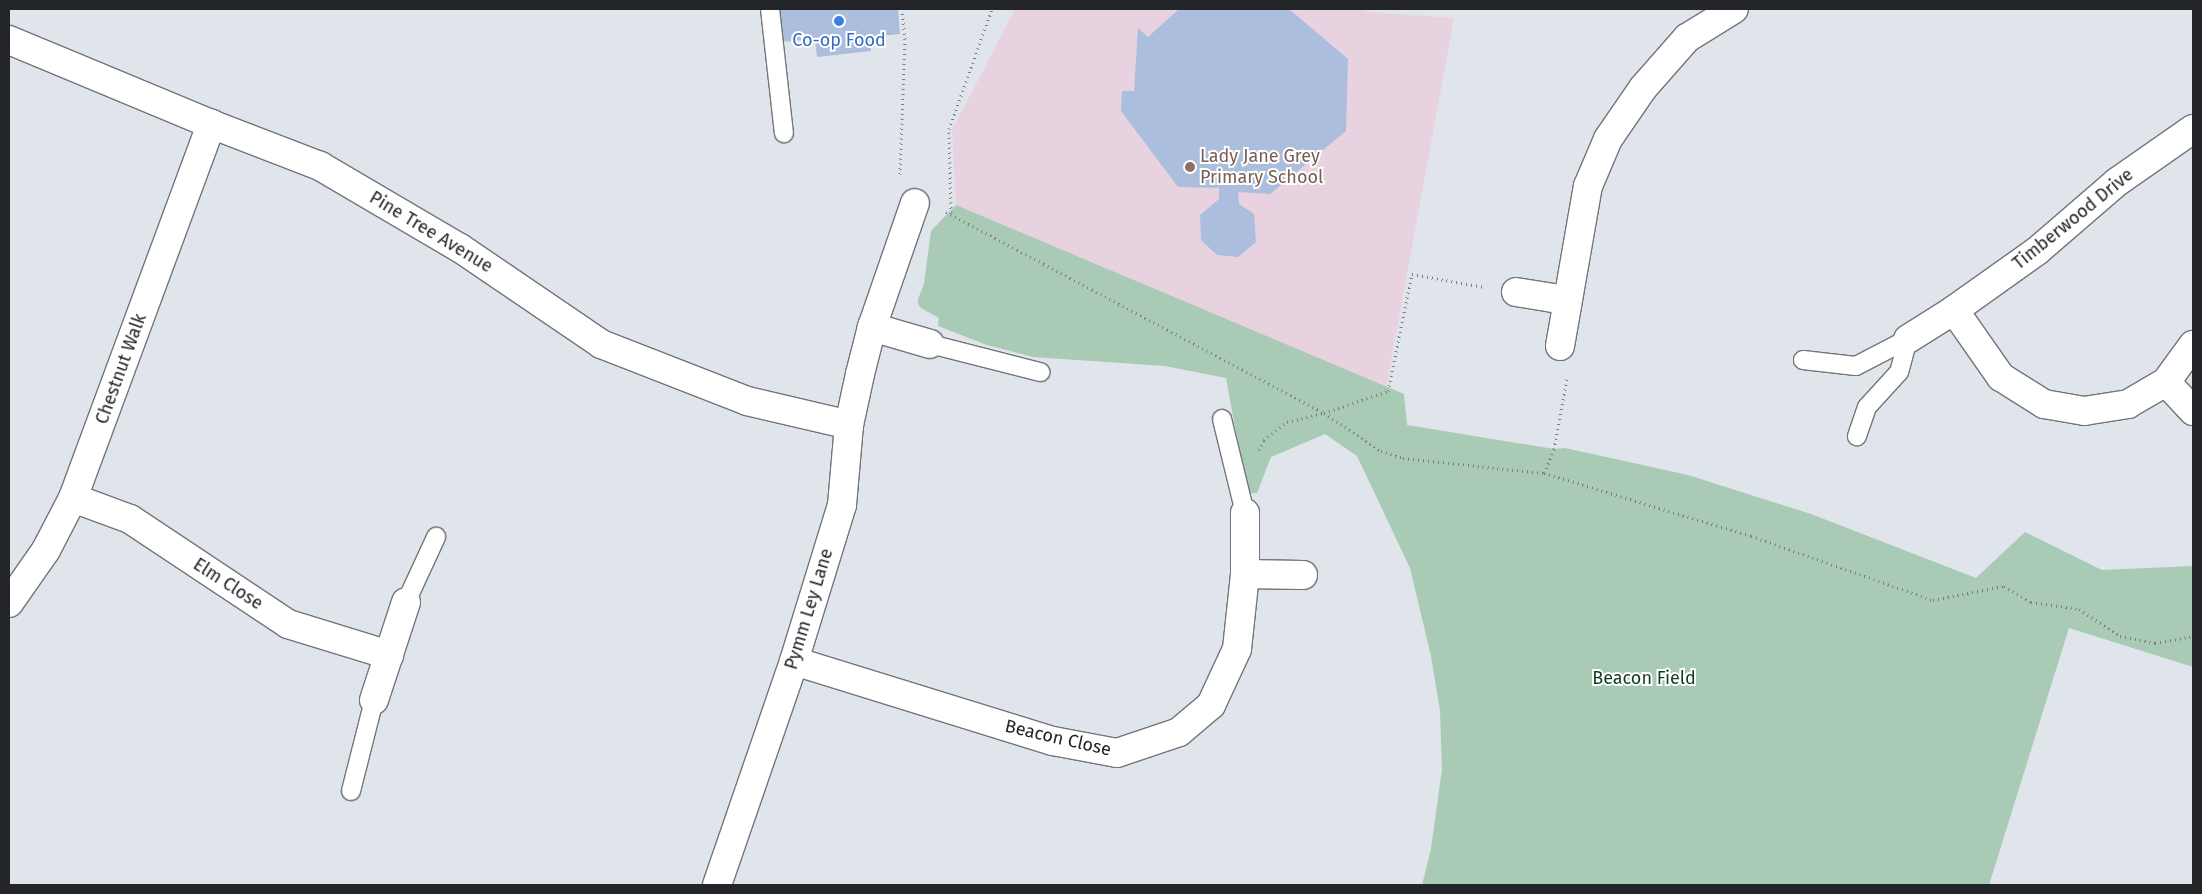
<!DOCTYPE html>
<html>
<head>
<meta charset="utf-8">
<style>
	body { margin:0 }
	#map { position:relative; width:2202px; height:894px; overflow:hidden; background:#e0e4eb; font-family:"Fira Sans",sans-serif }
	div>[style] { position:absolute }
	.education>* { inset:0; background:#e8d2e0 }
	.green>* { inset:0; background:#a9cab4 }
	.building>* { inset:0; background:#abbedd }
	.path>* { height:3px; margin-top:-1.5px; transform-origin:0; background:repeating-linear-gradient(90deg,#7a7c81 0 1px,transparent 0 5px) }
	.roads { filter:drop-shadow(1px 0 #72757b) drop-shadow(-1px 0 #72757b) drop-shadow(0 1px #72757b) drop-shadow(0 -1px #72757b) }
	.service>* { height:18px; margin:-9px; padding:0 9px; transform-origin:9px; border-radius:9px; background:#fff }
	.minor>* { height:28px; margin:-14px; padding:0 14px; transform-origin:14px; border-radius:14px; background:#fff }
	.dots>* { width:14px; height:14px; translate:-50% -50%; box-sizing:border-box; border:2px solid #fff; border-radius:50% }
	span { translate:-50% -50%; white-space:nowrap; text-align:center; line-height:1.15; -webkit-text-stroke:4px #fff; paint-order:stroke }
	.shop-label { font-size:18px; color:#366cbe }
	.education-label { font-size:18px; color:#785e54 }
	.left { translate:0 -50%; text-align:left }
	.street-label { font-size:18px; color:#242528 }
	.park-label { font-size:18px; color:#0f3b24 }
	.frame { position:absolute; inset:0; border:10px solid #242528; pointer-events:none }
</style>
</head>
<body>
<div id="map">
	<div class="education">
		<div style="clip-path:polygon(1015px 9px,1366px 9px,1366px 12px,1454px 18px,1386px 388px,956px 205px,952px 130px)"></div>
	</div>
	<div class="green">
		<div style="clip-path:polygon(956px 205px,1404px 394px,1407px 425px,1554px 449px,1565px 448px,1688px 475px,1811px 514px,1976px 578px,2025px 532px,2102px 570px,2193px 566px,2193px 667px,2069px 628px,1989px 885px,1422px 885px,1431px 849px,1442px 769px,1440px 711px,1431px 656px,1410px 568px,1357px 456px,1325px 434px,1271px 457px,1257px 493px,1247px 493px,1226px 378px,1165px 366px,1033px 357px,987px 345px,938px 326px,939px 318px,921px 308px,918px 304px,918px 299px,924px 284px,931px 231px)"></div>
	</div>
	<div class="building">
		<div style="clip-path:polygon(778px 9px,898px 9px,900px 34px,870px 37px,871px 51px,817px 57px,815px 39px,781px 42px)"></div>
		<div style="clip-path:polygon(1179px 9px,1289px 9px,1348px 59px,1346px 131px,1270px 194px,1238px 192px,1239px 204px,1254px 214px,1256px 242px,1238px 257px,1217px 255px,1201px 240px,1200px 215px,1219px 199px,1219px 188px,1178px 187px,1121px 111px,1122px 91px,1134px 91px,1138px 28px,1148px 37px)"></div>
	</div>
	<div class="path">
		<div style="left:900px;top:174px;width:135px;rotate:-87.9deg"></div>
		<div style="left:905px;top:39px;width:30px;rotate:-96deg"></div>
		<div style="left:946px;top:212px;width:428px;rotate:28deg"></div>
		<div style="left:1324px;top:413px;width:69px;rotate:33.7deg"></div>
		<div style="left:1381px;top:451px;width:23px;rotate:18deg"></div>
		<div style="left:1403px;top:458px;width:142px;rotate:6.1deg"></div>
		<div style="left:1544px;top:473px;width:216px;rotate:16.9deg"></div>
		<div style="left:1751px;top:536px;width:193px;rotate:19.4deg"></div>
		<div style="left:1933px;top:600px;width:72px;rotate:-11.2deg"></div>
		<div style="left:2004px;top:586px;width:31px;rotate:31deg"></div>
		<div style="left:2031px;top:602px;width:49px;rotate:8.3deg"></div>
		<div style="left:2079px;top:609px;width:49px;rotate:33.4deg"></div>
		<div style="left:2120px;top:636px;width:36px;rotate:11deg"></div>
		<div style="left:2155px;top:643px;width:39px;rotate:-10deg"></div>
		<div style="left:951px;top:213px;width:84px;rotate:-91.4deg"></div>
		<div style="left:949px;top:129px;width:127px;rotate:-70.3deg"></div>
		<div style="left:1259px;top:450px;width:11px;rotate:-63deg"></div>
		<div style="left:1264px;top:440px;width:29px;rotate:-38deg"></div>
		<div style="left:1287px;top:422px;width:38px;rotate:-14deg"></div>
		<div style="left:1324px;top:413px;width:68px;rotate:-19deg"></div>
		<div style="left:1388px;top:391px;width:119px;rotate:-78.4deg"></div>
		<div style="left:1412px;top:274px;width:73px;rotate:10.2deg"></div>
		<div style="left:1544px;top:473px;width:26px;rotate:-67deg"></div>
		<div style="left:1554px;top:449px;width:72px;rotate:-79.6deg"></div>
	</div>
	<div class="roads">
		<div class="service">
			<div style="left:770px;top:9px;width:125px;rotate:83.6deg"></div>
			<div style="left:930px;top:344px;width:114px;rotate:14.3deg"></div>
			<div style="left:1803px;top:360px;width:53px;rotate:6.5deg"></div>
			<div style="left:1856px;top:366px;width:59px;rotate:-27.4deg"></div>
			<div style="left:1908px;top:339px;width:34px;rotate:105deg"></div>
			<div style="left:1899px;top:372px;width:47px;rotate:132.4deg"></div>
			<div style="left:1867px;top:407px;width:31px;rotate:109deg"></div>
			<div style="left:1222px;top:419px;width:97px;rotate:76.3deg"></div>
			<div style="left:406px;top:602px;width:72px;rotate:-65.2deg"></div>
			<div style="left:351px;top:791px;width:94px;rotate:-75.8deg"></div>
		</div>
		<div class="minor">
			<div style="left:9px;top:40px;width:219px;rotate:22.6deg"></div>
			<div style="left:211px;top:124px;width:117px;rotate:21.1deg"></div>
			<div style="left:320px;top:166px;width:162px;rotate:30.4deg"></div>
			<div style="left:460px;top:248px;width:171px;rotate:34.2deg"></div>
			<div style="left:601px;top:344px;width:157px;rotate:21.3deg"></div>
			<div style="left:747px;top:401px;width:105px;rotate:13.2deg"></div>
			<div style="left:1516px;top:292px;width:51px;rotate:9.1deg"></div>
			<div style="left:1954px;top:310px;width:82px;rotate:55deg"></div>
			<div style="left:2001px;top:377px;width:51px;rotate:32.1deg"></div>
			<div style="left:2044px;top:404px;width:41px;rotate:9.9deg"></div>
			<div style="left:2084px;top:411px;width:45px;rotate:-9deg"></div>
			<div style="left:2128px;top:404px;width:44px;rotate:-30.1deg"></div>
			<div style="left:2166px;top:382px;width:46px;rotate:-53.9deg"></div>
			<div style="left:872px;top:327px;width:60px;rotate:16.3deg"></div>
			<div style="left:1908px;top:339px;width:54px;rotate:-32.2deg"></div>
			<div style="left:1954px;top:310px;width:102px;rotate:-35.4deg"></div>
			<div style="left:2037px;top:251px;width:106px;rotate:-40.8deg"></div>
			<div style="left:2117px;top:182px;width:93px;rotate:-34.9deg"></div>
			<div style="left:1560px;top:346px;width:162px;rotate:-80.1deg"></div>
			<div style="left:1588px;top:186px;width:51px;rotate:-66.9deg"></div>
			<div style="left:1608px;top:139px;width:62px;rotate:-55.5deg"></div>
			<div style="left:1643px;top:88px;width:67px;rotate:-48.7deg"></div>
			<div style="left:1687px;top:38px;width:55px;rotate:-31.7deg"></div>
			<div style="left:2166px;top:382px;width:40px;rotate:47deg"></div>
			<div style="left:73px;top:498px;width:61px;rotate:20.2deg"></div>
			<div style="left:130px;top:519px;width:190px;rotate:33.6deg"></div>
			<div style="left:288px;top:624px;width:106px;rotate:17.1deg"></div>
			<div style="left:1245px;top:574px;width:58px;rotate:1deg"></div>
			<div style="left:9px;top:603px;width:65px;rotate:-55.1deg"></div>
			<div style="left:46px;top:550px;width:59px;rotate:-62.6deg"></div>
			<div style="left:73px;top:498px;width:399px;rotate:-69.7deg"></div>
			<div style="left:794px;top:661px;width:271px;rotate:17.2deg"></div>
			<div style="left:1053px;top:741px;width:65px;rotate:10.6deg"></div>
			<div style="left:1117px;top:753px;width:65px;rotate:-18.7deg"></div>
			<div style="left:1179px;top:732px;width:42px;rotate:-40.2deg"></div>
			<div style="left:1211px;top:705px;width:62px;rotate:-65.1deg"></div>
			<div style="left:1237px;top:649px;width:75px;rotate:-83.9deg"></div>
			<div style="left:1245px;top:574px;width:61px;rotate:-90deg"></div>
			<div style="left:374px;top:700px;width:103px;rotate:-71.9deg"></div>
			<div style="left:717px;top:885px;width:237px;rotate:-71deg"></div>
			<div style="left:794px;top:661px;width:163px;rotate:-72.9deg"></div>
			<div style="left:842px;top:505px;width:80px;rotate:-85deg"></div>
			<div style="left:849px;top:425px;width:52px;rotate:-77.8deg"></div>
			<div style="left:860px;top:374px;width:49px;rotate:-75.7deg"></div>
			<div style="left:872px;top:327px;width:131px;rotate:-70.9deg"></div>
		</div>
	</div>
	<div class="dots">
		<div style="left:839px;top:21px;background:#3f7fe0"></div>
		<div style="left:1190px;top:167px;background:#8d6e63"></div>
	</div>
	<div class="shop-label">
		<span style="left:839px;top:40px">Co-op Food</span>
	</div>
	<div class="education-label">
		<span class="left" style="left:1200px;top:167px">Lady Jane Grey<br>Primary School</span>
	</div>
	<div class="street-label">
		<span style="left:2073px;top:219px;rotate:-39deg">Timberwood Drive</span>
		<span style="left:431px;top:232px;rotate:31deg">Pine Tree Avenue</span>
		<span style="left:121px;top:369px;rotate:-70deg">Chestnut Walk</span>
		<span style="left:228px;top:584px;rotate:33deg">Elm Close</span>
		<span style="left:809px;top:609px;rotate:-73deg">Pymm Ley Lane</span>
		<span style="left:1058px;top:738px;rotate:13deg">Beacon Close</span>
	</div>
	<div class="park-label">
		<span style="left:1644px;top:678px">Beacon Field</span>
	</div>
	<div class="frame"></div>
</div>
</body>
</html>
